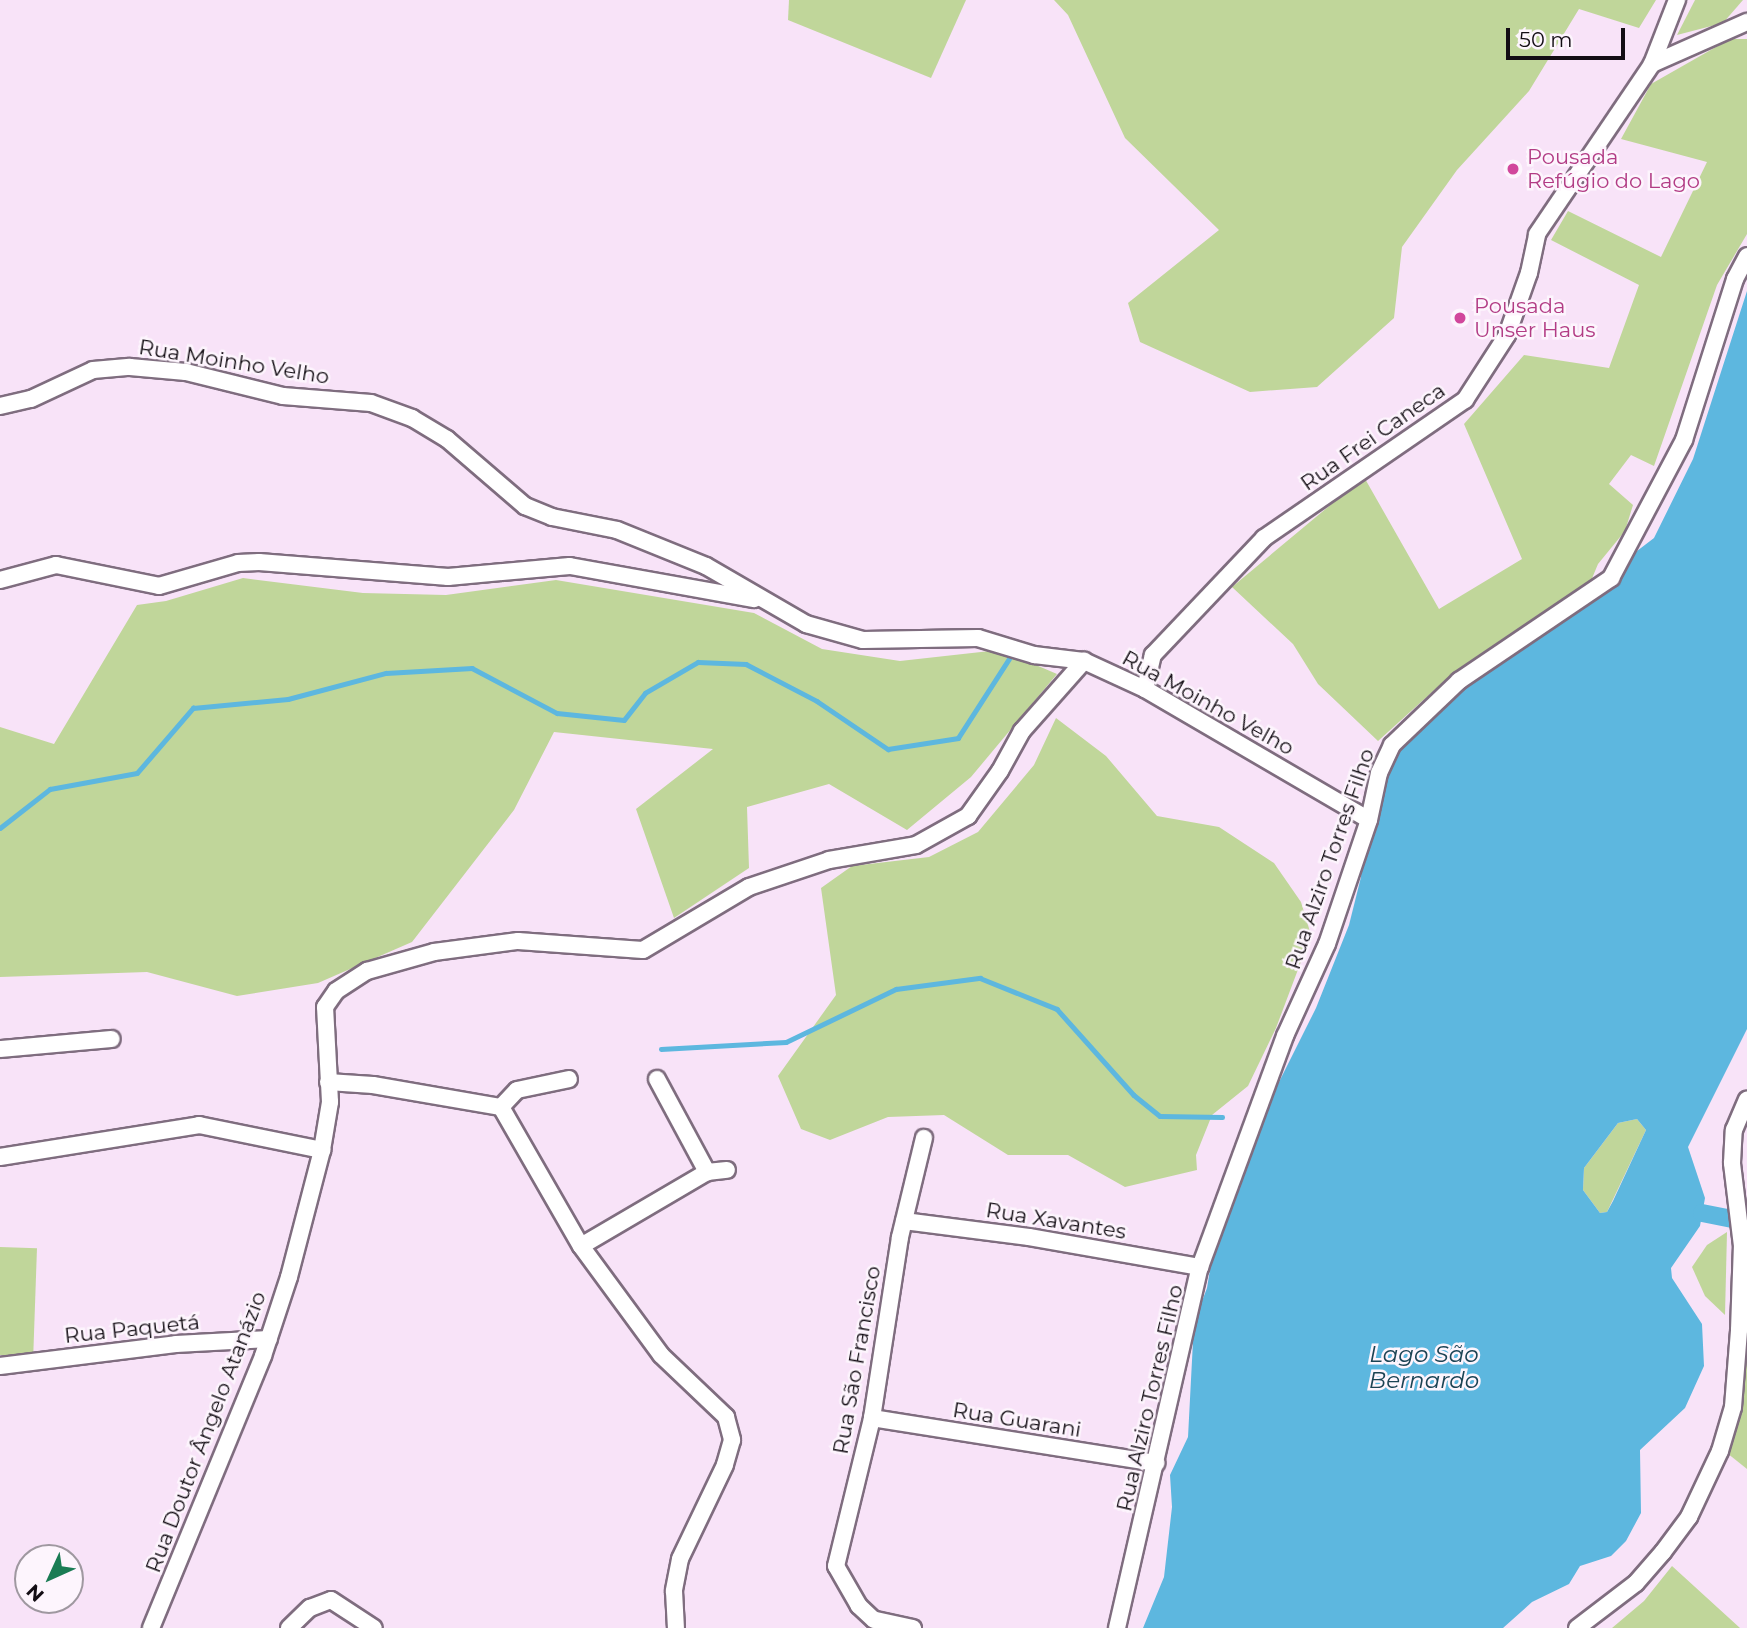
<!DOCTYPE html>
<html>
<head>
<meta charset="utf-8">
<style>
	body { margin:0 }
	#map { position:relative; width:1747px; height:1628px; overflow:hidden; background:#f8e3f8; font-family:Montserrat,sans-serif }
	div>[style] { position:absolute }
	.green>* { inset:0; background:#c0d69a; transform-origin:0 0 }
	.water>* { inset:0; background:#5db7df }
	.stream>* { height:4.5px; margin:-2.25px; padding:0 2.25px; transform-origin:2.25px; border-radius:2.25px; background:#5db7df }
	.canal>* { height:18px; margin:-9px; padding:0 9px; transform-origin:9px; border-radius:9px; background:#5db7df }
	.roads { filter:drop-shadow(2px 0 #7f6d7f) drop-shadow(-2px 0 #7f6d7f) drop-shadow(0 2px #7f6d7f) drop-shadow(0 -2px #7f6d7f) }
	.minor>* { height:16px; margin:-8px; padding:0 8px; transform-origin:8px; border-radius:8px; background:#fff }
	.dots>* { width:19px; height:19px; translate:-50% -50%; box-sizing:border-box; border:4px solid #fdf5fd; border-radius:50% }
	span { translate:-50% -50%; white-space:nowrap; text-align:center; line-height:1.15; -webkit-text-stroke:5px #fdf5fd; paint-order:stroke }
	.hotel-label { font-size:21px; color:#b23c85 }
	.left { translate:0 -50%; text-align:left }
	.street-label { font-size:21px; color:#130d14 }
	.water-label { font-size:23px; color:#1b4354; font-style:italic }
	.north { position:absolute; left:14px; top:1544px; width:70px; height:70px; box-sizing:border-box; background:#fdf5fd; border:2px solid #9f98a0; border-radius:50%; rotate:225deg; font-size:19px; font-weight:700; line-height:28px; text-align:center; color:#130d14 }
	.north::after { content:''; display:block; margin:auto; width:24px; height:32px; background:#1a7c54; clip-path:polygon(50% 0,100% 100%,50% 72%,0 100%) }
	.scale { position:absolute; left:1506px; top:28px; width:119px; height:32px; box-sizing:border-box; border:4px solid #130d14; border-top:0; padding-left:9px; font-size:21px; line-height:24px; white-space:nowrap; color:#130d14; -webkit-text-stroke:5px #fdf5fd; paint-order:stroke }
</style>
</head>
<body>
<div id="map">
	<div class="green">
		<div style="clip-path:polygon(789px 0,966px 0,931px 78px,788px 20px)"></div>
		<div style="clip-path:polygon(1054px 0,1656px 0,1639px 28px,1579px 9px,1529px 91px,1457px 170px,1402px 247px,1394px 318px,1317px 387px,1250px 392px,1140px 342px,1128px 303px,1219px 230px,1125px 138px,1068px 15px)"></div>
		<div style="clip-path:polygon(1695px 0,1743px 0,1723px 23px,1677px 35px)"></div>
		<div style="clip-path:polygon(1730px 39px,1747px 39px,1747px 234px,1717px 285px,1654px 466px,1631px 455px,1609px 484px,1633px 505px,1625px 531px,1598px 564px,1588px 588px,1452px 674px,1378px 741px,1318px 684px,1293px 644px,1232px 587px,1364px 477px,1439px 609px,1522px 559px,1464px 424px,1524px 355px,1609px 368px,1639px 285px,1551px 240px,1568px 211px,1661px 257px,1707px 162px,1621px 139px,1651px 84px)"></div>
		<div style="clip-path:polygon(243px 578px,363px 593px,446px 595px,556px 580px,754px 613px,822px 649px,900px 661px,990px 651px,1010px 654px,1057px 674px,971px 777px,907px 830px,829px 784px,747px 807px,749px 868px,674px 918px,636px 809px,713px 749px,554px 732px,514px 810px,412px 942px,318px 983px,237px 996px,147px 972px,0 977px,0 727px,54px 744px,137px 605px,166px 601px)"></div>
		<div style="clip-path:polygon(1056px 718px,1106px 756px,1157px 816px,1219px 827px,1274px 863px,1301px 902px,1311px 935px,1276px 1028px,1248px 1086px,1212px 1115px,1196px 1155px,1197px 1170px,1125px 1187px,1068px 1155px,1008px 1155px,944px 1115px,888px 1117px,830px 1140px,801px 1129px,778px 1076px,836px 995px,821px 888px,852px 866px,929px 857px,978px 832px,1034px 765px)"></div>
		<div style="clip-path:polygon(1637px 1119px,1646px 1130px,1607px 1212px,1600px 1213px,1583px 1190px,1584px 1168px,1618px 1123px)"></div>
		<div style="clip-path:polygon(1727px 1232px,1725px 1315px,1705px 1296px,1692px 1267px,1707px 1245px)"></div>
		<div style="left:0;top:1247px;width:37px;height:108px;rotate:2deg"></div>
		<div style="clip-path:polygon(1747px 1322px,1747px 1469px,1727px 1453px)"></div>
		<div style="clip-path:polygon(1672px 1566px,1740px 1628px,1612px 1628px,1644px 1601px)"></div>
	</div>
	<div class="water">
		<div style="clip-path:polygon(evenodd,1747px 291px,1747px 1029px,1688px 1147px,1705px 1198px,1700px 1226px,1671px 1268px,1672px 1278px,1702px 1324px,1704px 1366px,1685px 1408px,1640px 1450px,1641px 1513px,1626px 1541px,1611px 1556px,1580px 1566px,1569px 1584px,1532px 1602px,1503px 1628px,1143px 1628px,1164px 1577px,1172px 1507px,1170px 1475px,1188px 1437px,1194px 1322px,1207px 1288px,1215px 1239px,1256px 1128px,1316px 1008px,1349px 925px,1361px 877px,1363px 825px,1395px 748px,1429px 710px,1654px 538px,1693px 459px,1747px 291px,1637px 1119px,1646px 1130px,1613px 1201px,1607px 1212px,1600px 1213px,1583px 1190px,1584px 1168px,1618px 1123px,1637px 1119px)"></div>
	</div>
	<div class="stream">
		<div style="left:0;top:828px;width:63px;rotate:-38deg"></div>
		<div style="left:50px;top:789px;width:88px;rotate:-10.4deg"></div>
		<div style="left:137px;top:773px;width:86px;rotate:-49.3deg"></div>
		<div style="left:193px;top:708px;width:95px;rotate:-5.4deg"></div>
		<div style="left:288px;top:699px;width:101px;rotate:-14.9deg"></div>
		<div style="left:386px;top:673px;width:86px;rotate:-3.3deg"></div>
		<div style="left:472px;top:668px;width:96px;rotate:27.9deg"></div>
		<div style="left:557px;top:713px;width:67px;rotate:6deg"></div>
		<div style="left:624px;top:720px;width:34px;rotate:-52deg"></div>
		<div style="left:645px;top:693px;width:61px;rotate:-30.3deg"></div>
		<div style="left:698px;top:662px;width:48px;rotate:2.4deg"></div>
		<div style="left:746px;top:664px;width:80px;rotate:27.5deg"></div>
		<div style="left:817px;top:701px;width:86px;rotate:34.1deg"></div>
		<div style="left:888px;top:749px;width:71px;rotate:-8.9deg"></div>
		<div style="left:958px;top:738px;width:94px;rotate:-57.2deg"></div>
		<div style="left:661px;top:1049px;width:125px;rotate:-3.2deg"></div>
		<div style="left:786px;top:1042px;width:122px;rotate:-25.7deg"></div>
		<div style="left:896px;top:989px;width:85px;rotate:-7.5deg"></div>
		<div style="left:980px;top:978px;width:83px;rotate:21.9deg"></div>
		<div style="left:1057px;top:1009px;width:115px;rotate:48.2deg"></div>
		<div style="left:1134px;top:1095px;width:33px;rotate:39deg"></div>
		<div style="left:1160px;top:1116px;width:62px;rotate:0.9deg"></div>
	</div>
	<div class="canal">
		<div style="left:1702px;top:1213px;width:46px;rotate:11.3deg"></div>
	</div>
	<div class="roads">
		<div class="minor">
			<div style="left:1652px;top:64px;width:104px;rotate:-23.9deg"></div>
			<div style="left:0;top:406px;width:32px;rotate:-13deg"></div>
			<div style="left:31px;top:399px;width:68px;rotate:-25.1deg"></div>
			<div style="left:93px;top:370px;width:37px;rotate:-5deg"></div>
			<div style="left:130px;top:367px;width:56px;rotate:5.1deg"></div>
			<div style="left:186px;top:372px;width:100px;rotate:13.9deg"></div>
			<div style="left:283px;top:396px;width:88px;rotate:4.5deg"></div>
			<div style="left:371px;top:403px;width:44px;rotate:20.1deg"></div>
			<div style="left:412px;top:418px;width:41px;rotate:31deg"></div>
			<div style="left:447px;top:439px;width:103px;rotate:40.7deg"></div>
			<div style="left:525px;top:506px;width:29px;rotate:22deg"></div>
			<div style="left:552px;top:517px;width:66px;rotate:11.3deg"></div>
			<div style="left:617px;top:530px;width:96px;rotate:22deg"></div>
			<div style="left:706px;top:566px;width:116px;rotate:30.1deg"></div>
			<div style="left:806px;top:624px;width:59px;rotate:15.7deg"></div>
			<div style="left:863px;top:640px;width:115px;rotate:-1deg"></div>
			<div style="left:978px;top:638px;width:59px;rotate:16.9deg"></div>
			<div style="left:1034px;top:655px;width:50px;rotate:6.8deg"></div>
			<div style="left:1084px;top:661px;width:67px;rotate:24.7deg"></div>
			<div style="left:1145px;top:689px;width:259px;rotate:30.3deg"></div>
			<div style="left:0;top:580px;width:58px;rotate:-15deg"></div>
			<div style="left:56px;top:565px;width:105px;rotate:11.5deg"></div>
			<div style="left:159px;top:586px;width:82px;rotate:-16.2deg"></div>
			<div style="left:238px;top:563px;width:21px;rotate:-3deg"></div>
			<div style="left:259px;top:562px;width:190px;rotate:4.5deg"></div>
			<div style="left:448px;top:577px;width:122px;rotate:-5.2deg"></div>
			<div style="left:570px;top:566px;width:187px;rotate:10.2deg"></div>
			<div style="left:1145px;top:689px;width:35px;rotate:-77deg"></div>
			<div style="left:1153px;top:655px;width:161px;rotate:-46.5deg"></div>
			<div style="left:1264px;top:538px;width:244px;rotate:-34.5deg"></div>
			<div style="left:1465px;top:400px;width:77px;rotate:-57.1deg"></div>
			<div style="left:1507px;top:335px;width:66px;rotate:-70.5deg"></div>
			<div style="left:1529px;top:273px;width:40px;rotate:-78deg"></div>
			<div style="left:1537px;top:234px;width:205px;rotate:-55.9deg"></div>
			<div style="left:1652px;top:64px;width:69px;rotate:-68.7deg"></div>
			<div style="left:0;top:1049px;width:112px;rotate:-5.1deg"></div>
			<div style="left:657px;top:1079px;width:106px;rotate:61.7deg"></div>
			<div style="left:328px;top:1082px;width:45px;rotate:3.8deg"></div>
			<div style="left:373px;top:1085px;width:130px;rotate:9.8deg"></div>
			<div style="left:501px;top:1107px;width:160px;rotate:60.1deg"></div>
			<div style="left:581px;top:1246px;width:135px;rotate:53.7deg"></div>
			<div style="left:661px;top:1355px;width:90px;rotate:43.6deg"></div>
			<div style="left:726px;top:1417px;width:24px;rotate:75deg"></div>
			<div style="left:732px;top:1440px;width:26px;rotate:106deg"></div>
			<div style="left:725px;top:1465px;width:104px;rotate:115.6deg"></div>
			<div style="left:680px;top:1559px;width:33px;rotate:101deg"></div>
			<div style="left:674px;top:1591px;width:37px;rotate:87deg"></div>
			<div style="left:501px;top:1107px;width:23px;rotate:-47deg"></div>
			<div style="left:517px;top:1090px;width:53px;rotate:-11.9deg"></div>
			<div style="left:0;top:1157px;width:202px;rotate:-9.1deg"></div>
			<div style="left:199px;top:1125px;width:126px;rotate:11.5deg"></div>
			<div style="left:904px;top:1221px;width:126px;rotate:7.3deg"></div>
			<div style="left:1029px;top:1237px;width:174px;rotate:10deg"></div>
			<div style="left:581px;top:1246px;width:146px;rotate:-30.4deg"></div>
			<div style="left:707px;top:1172px;width:20px;rotate:-6deg"></div>
			<div style="left:0;top:1366px;width:177px;rotate:-7.1deg"></div>
			<div style="left:176px;top:1344px;width:93px;rotate:-3.1deg"></div>
			<div style="left:872px;top:1418px;width:288px;rotate:9deg"></div>
			<div style="left:151px;top:1628px;width:294px;rotate:-67.6deg"></div>
			<div style="left:263px;top:1356px;width:83px;rotate:-71.8deg"></div>
			<div style="left:289px;top:1277px;width:131px;rotate:-75.4deg"></div>
			<div style="left:322px;top:1150px;width:49px;rotate:-80.5deg"></div>
			<div style="left:330px;top:1102px;width:95px;rotate:-93deg"></div>
			<div style="left:325px;top:1007px;width:19px;rotate:-55deg"></div>
			<div style="left:336px;top:991px;width:37px;rotate:-33deg"></div>
			<div style="left:367px;top:971px;width:70px;rotate:-15.8deg"></div>
			<div style="left:434px;top:952px;width:85px;rotate:-7.5deg"></div>
			<div style="left:518px;top:941px;width:125px;rotate:4.1deg"></div>
			<div style="left:643px;top:950px;width:123px;rotate:-30.7deg"></div>
			<div style="left:749px;top:887px;width:84px;rotate:-18.6deg"></div>
			<div style="left:829px;top:860px;width:88px;rotate:-9.8deg"></div>
			<div style="left:916px;top:845px;width:60px;rotate:-29.1deg"></div>
			<div style="left:968px;top:816px;width:55px;rotate:-54.6deg"></div>
			<div style="left:1000px;top:771px;width:46px;rotate:-61.2deg"></div>
			<div style="left:1022px;top:731px;width:94px;rotate:-48.5deg"></div>
			<div style="left:289px;top:1628px;width:29px;rotate:-44deg"></div>
			<div style="left:310px;top:1608px;width:22px;rotate:-21deg"></div>
			<div style="left:331px;top:1600px;width:51px;rotate:33.1deg"></div>
			<div style="left:913px;top:1628px;width:40px;rotate:-168deg"></div>
			<div style="left:874px;top:1620px;width:21px;rotate:-137deg"></div>
			<div style="left:859px;top:1606px;width:46px;rotate:-119.9deg"></div>
			<div style="left:836px;top:1566px;width:152px;rotate:-76.3deg"></div>
			<div style="left:872px;top:1418px;width:183px;rotate:-81.2deg"></div>
			<div style="left:900px;top:1237px;width:102px;rotate:-76.4deg"></div>
			<div style="left:1117px;top:1628px;width:370px;rotate:-77.1deg"></div>
			<div style="left:1200px;top:1267px;width:246px;rotate:-69.8deg"></div>
			<div style="left:1285px;top:1036px;width:101px;rotate:-65.5deg"></div>
			<div style="left:1327px;top:944px;width:131px;rotate:-71.3deg"></div>
			<div style="left:1369px;top:820px;width:48px;rotate:-78deg"></div>
			<div style="left:1379px;top:773px;width:31px;rotate:-65deg"></div>
			<div style="left:1392px;top:745px;width:93px;rotate:-43.7deg"></div>
			<div style="left:1459px;top:681px;width:184px;rotate:-34.1deg"></div>
			<div style="left:1611px;top:578px;width:156px;rotate:-62.1deg"></div>
			<div style="left:1684px;top:440px;width:169px;rotate:-72.4deg"></div>
			<div style="left:1735px;top:279px;width:26px;rotate:-62deg"></div>
			<div style="left:1577px;top:1628px;width:74px;rotate:-37.3deg"></div>
			<div style="left:1636px;top:1583px;width:41px;rotate:-48.9deg"></div>
			<div style="left:1663px;top:1552px;width:44px;rotate:-53.4deg"></div>
			<div style="left:1689px;top:1517px;width:73px;rotate:-64.8deg"></div>
			<div style="left:1720px;top:1451px;width:46px;rotate:-73.5deg"></div>
			<div style="left:1733px;top:1407px;width:77px;rotate:-85.5deg"></div>
			<div style="left:1739px;top:1330px;width:84px;rotate:-88deg"></div>
			<div style="left:1742px;top:1246px;width:84px;rotate:-96.9deg"></div>
			<div style="left:1732px;top:1163px;width:33px;rotate:-87deg"></div>
			<div style="left:1734px;top:1130px;width:33px;rotate:-67deg"></div>
		</div>
	</div>
	<div class="dots">
		<div style="left:1513px;top:169px;background:#d1479c"></div>
		<div style="left:1460px;top:318px;background:#d1479c"></div>
	</div>
	<div class="hotel-label">
		<span class="left" style="left:1527px;top:169px">Pousada<br>Refúgio do Lago</span>
		<span class="left" style="left:1474px;top:318px">Pousada<br>Unser Haus</span>
	</div>
	<div class="street-label">
		<span style="left:234px;top:362px;rotate:9deg">Rua Moinho Velho</span>
		<span style="left:1373px;top:437px;rotate:-35deg">Rua Frei Caneca</span>
		<span style="left:1208px;top:703px;rotate:29deg">Rua Moinho Velho</span>
		<span style="left:1330px;top:859px;rotate:-71deg">Rua Alziro Torres Filho</span>
		<span style="left:1056px;top:1221px;rotate:9deg">Rua Xavantes</span>
		<span style="left:132px;top:1329px;rotate:-6deg">Rua Paquetá</span>
		<span style="left:857px;top:1360px;rotate:-80deg">Rua São Francisco</span>
		<span style="left:1150px;top:1398px;rotate:-77deg">Rua Alziro Torres Filho</span>
		<span style="left:1017px;top:1420px;rotate:9deg">Rua Guarani</span>
		<span style="left:206px;top:1432px;rotate:-69deg">Rua Doutor Ângelo Atanázio</span>
	</div>
	<div class="water-label">
		<span style="left:1424px;top:1367px">Lago São<br>Bernardo</span>
	</div>
	<div class="north">N</div>
	<div class="scale">50 m</div>
</div>
</body>
</html>
